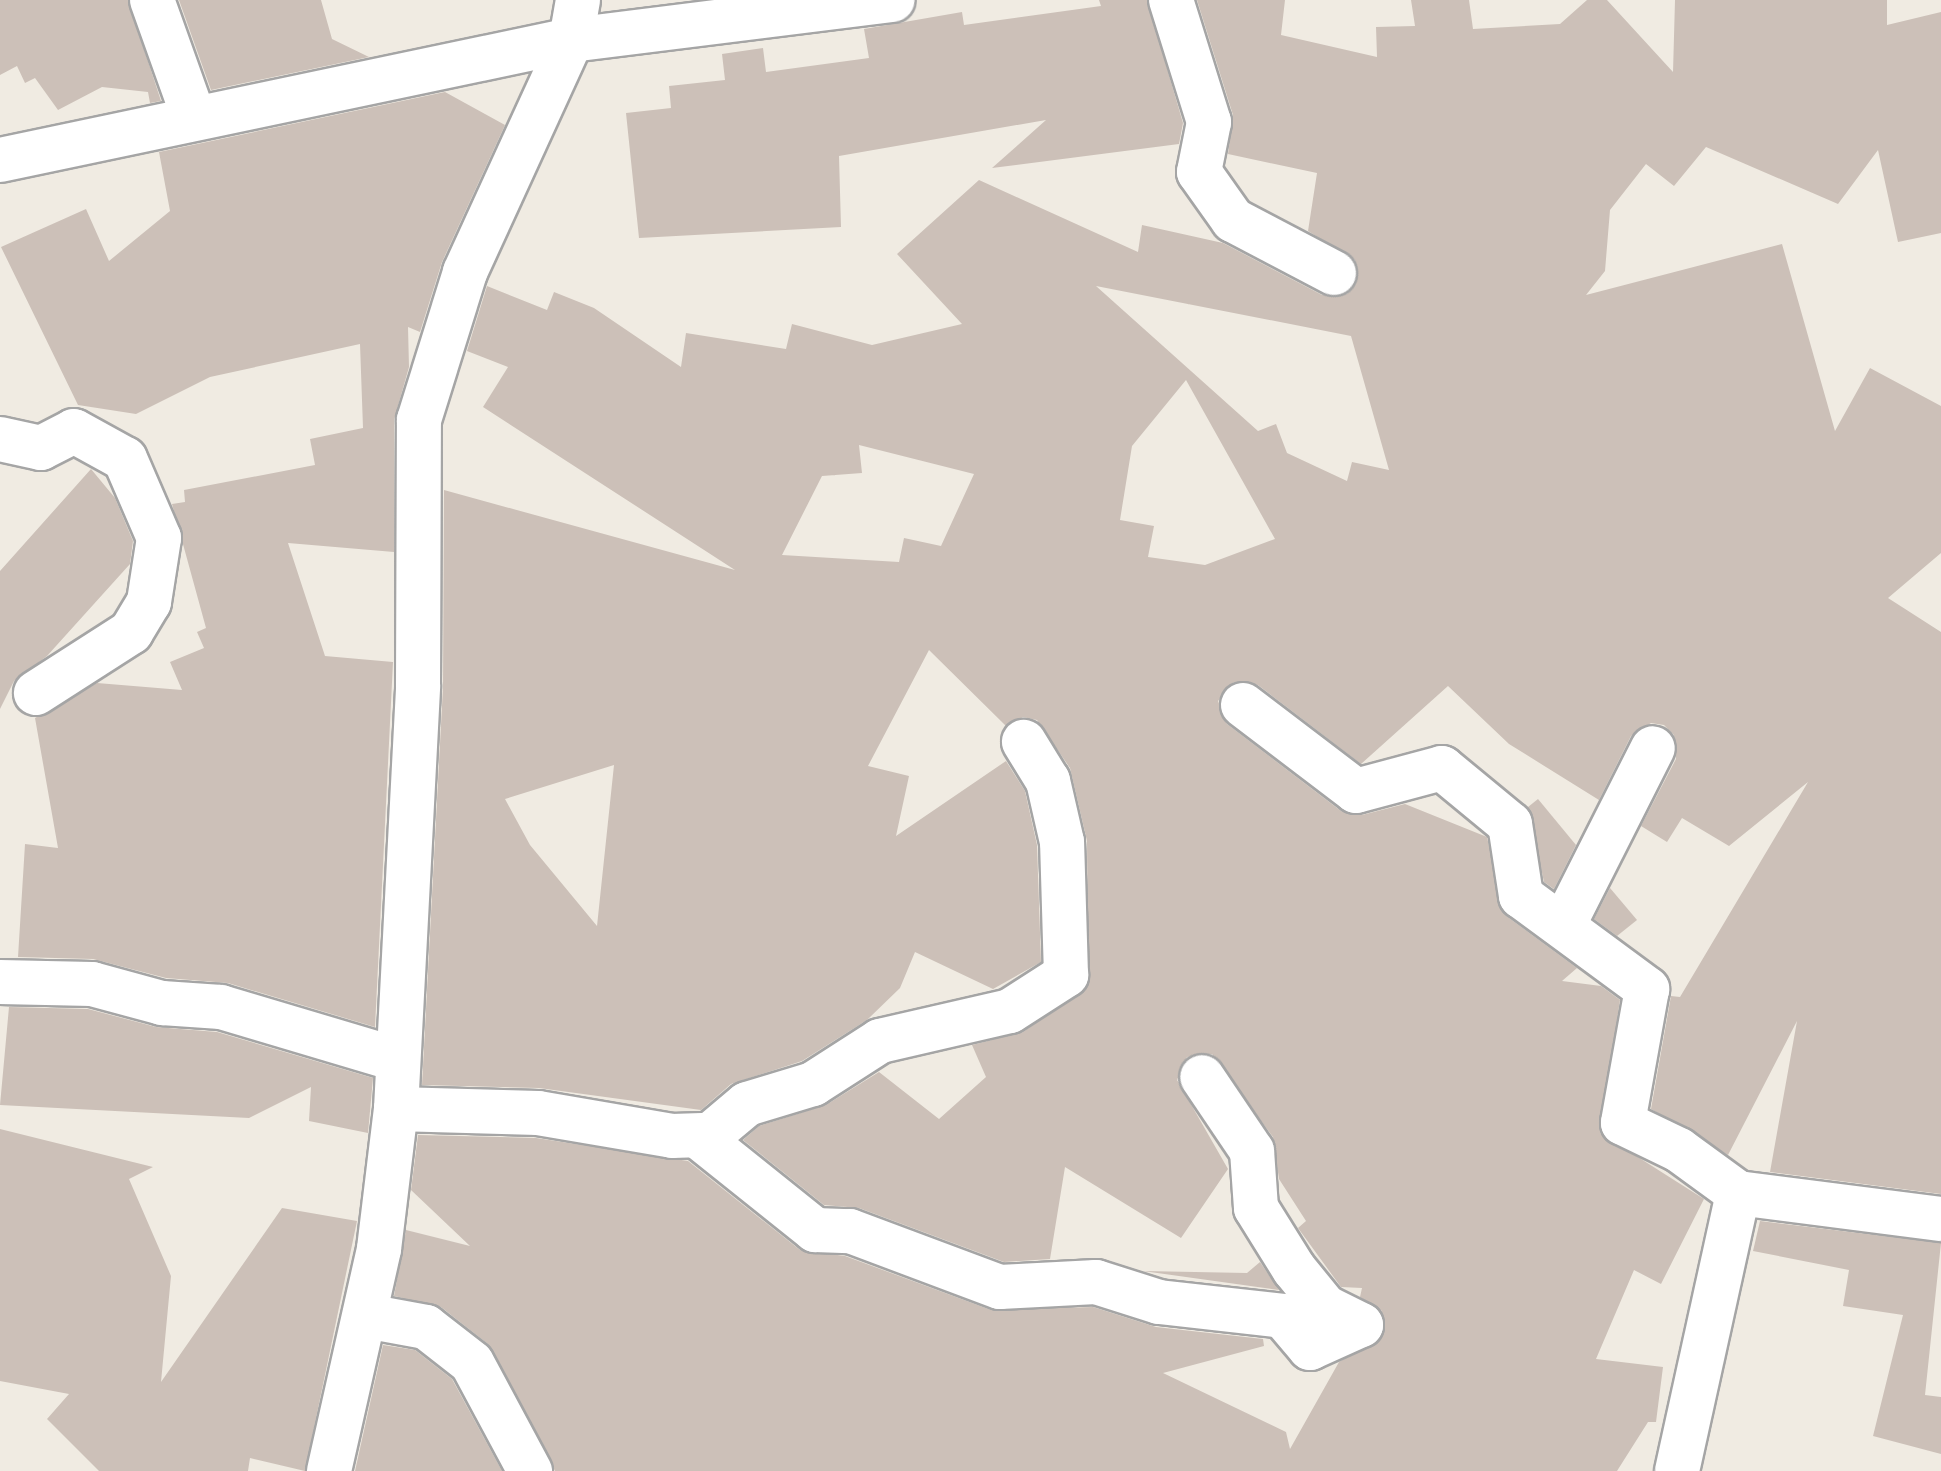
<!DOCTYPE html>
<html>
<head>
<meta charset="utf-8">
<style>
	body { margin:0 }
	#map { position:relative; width:1941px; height:1471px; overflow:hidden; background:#f0ebe2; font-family:Inter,sans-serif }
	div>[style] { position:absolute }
	.building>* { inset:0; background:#ccc0b8 }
	.roads { filter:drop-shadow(2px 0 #a5a5a5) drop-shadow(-2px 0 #a5a5a5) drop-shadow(0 2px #a5a5a5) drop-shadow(0 -2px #a5a5a5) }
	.street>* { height:44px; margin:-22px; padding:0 22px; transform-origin:22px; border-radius:22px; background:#fff }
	span { translate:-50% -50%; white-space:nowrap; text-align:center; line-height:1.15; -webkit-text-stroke:7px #fff; paint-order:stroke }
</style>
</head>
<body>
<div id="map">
	<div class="building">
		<div style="clip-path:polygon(0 0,128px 0,161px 101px,150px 103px,148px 92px,102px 87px,58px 110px,35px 78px,25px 83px,17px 66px,0 75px)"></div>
		<div style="clip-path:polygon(179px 0,321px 0,332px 39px,369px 57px,211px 90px)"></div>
		<div style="clip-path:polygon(1099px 0,1147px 0,1183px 123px,1179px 144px,992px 168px,1046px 120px,839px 156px,841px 227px,639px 238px,626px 113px,671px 108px,669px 86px,725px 80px,722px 54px,763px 48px,766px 72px,869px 58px,864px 29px,962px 12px,964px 25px,1101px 6px)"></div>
		<div style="clip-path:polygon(evenodd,1197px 0,1285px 0,1281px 35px,1377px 57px,1376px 27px,1415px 26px,1411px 0,1469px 0,1473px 29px,1560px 24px,1587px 0,1607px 0,1673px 72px,1675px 0,1887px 0,1887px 25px,1941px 12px,1941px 233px,1898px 242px,1878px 150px,1838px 204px,1706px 147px,1674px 186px,1646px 164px,1610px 210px,1605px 271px,1586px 295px,1782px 244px,1835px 431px,1870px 368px,1941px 406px,1941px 553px,1888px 598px,1941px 632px,1941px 1194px,1770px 1172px,1797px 1021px,1728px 1155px,1651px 1109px,1671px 996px,1680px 997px,1808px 782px,1729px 846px,1682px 818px,1667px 842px,1641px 826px,1676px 759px,1674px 735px,1664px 725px,1651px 723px,1631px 736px,1599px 800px,1509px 744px,1448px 686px,1361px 764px,1258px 685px,1234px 682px,1218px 701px,1227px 724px,1341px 811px,1362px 815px,1405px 804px,1487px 837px,1505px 915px,1577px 968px,1562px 981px,1601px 986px,1620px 1000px,1600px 1133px,1704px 1199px,1661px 1284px,1634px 1270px,1596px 1359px,1663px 1367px,1656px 1422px,1648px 1422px,1617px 1471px,555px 1471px,488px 1344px,441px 1307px,394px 1296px,406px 1230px,470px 1246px,411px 1190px,418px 1135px,536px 1138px,688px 1161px,800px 1250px,845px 1256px,991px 1310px,1093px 1307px,1156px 1327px,1263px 1339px,1264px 1346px,1163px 1373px,1286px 1432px,1290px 1449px,1339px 1362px,1382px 1338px,1382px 1311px,1360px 1297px,1362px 1288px,1341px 1287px,1298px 1228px,1306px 1221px,1279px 1179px,1273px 1137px,1212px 1054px,1187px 1057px,1177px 1080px,1228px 1169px,1181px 1238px,1065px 1167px,1050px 1259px,1004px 1262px,859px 1208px,824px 1205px,743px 1140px,759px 1126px,826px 1105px,879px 1072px,939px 1119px,986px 1077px,972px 1045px,1023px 1032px,1088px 986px,1087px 841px,1070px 768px,1037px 720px,1023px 717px,1006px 726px,929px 650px,868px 766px,909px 776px,896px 836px,1006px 761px,1025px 791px,1037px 845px,1041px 962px,993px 989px,915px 952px,900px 988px,867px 1020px,802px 1061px,731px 1084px,701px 1110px,539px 1088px,422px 1085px,443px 687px,444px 490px,735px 570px,483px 407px,508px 367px,467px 351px,487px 286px,547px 310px,554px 292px,594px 308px,681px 367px,686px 333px,786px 349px,792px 324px,872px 345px,962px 324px,897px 254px,979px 180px,1138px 252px,1142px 225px,1223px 243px,1322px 295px,1347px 294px,1356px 284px,1355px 260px,1308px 231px,1317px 173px,1228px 154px,1233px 115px,1197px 0,1096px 286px,1351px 336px,1389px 470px,1352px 462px,1347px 481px,1287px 453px,1276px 424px,1258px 431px,1096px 286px,1197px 0,1186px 380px,1275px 539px,1205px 565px,1148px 557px,1154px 526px,1120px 520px,1132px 446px,1186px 380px,1197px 0,859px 445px,974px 474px,941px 546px,904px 538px,899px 562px,782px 555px,822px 476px,862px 473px,859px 445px,1197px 0,614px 765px,597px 926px,530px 845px,505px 799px,614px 765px)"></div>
		<div style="clip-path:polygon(445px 92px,505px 125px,442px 262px,420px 332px,408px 327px,409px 367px,394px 420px,394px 552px,288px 543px,325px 656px,393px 662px,375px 1027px,228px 983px,166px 978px,93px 959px,18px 957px,25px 844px,58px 848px,35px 718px,97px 683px,182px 690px,170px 662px,204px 648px,197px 632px,206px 628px,172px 504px,185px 502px,184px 490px,315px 465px,310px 439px,363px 428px,360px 344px,210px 377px,136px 414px,78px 405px,1px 247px,86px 209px,109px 261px,170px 211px,159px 152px)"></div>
		<div style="clip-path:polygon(91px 469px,115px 498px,133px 541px,130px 564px,47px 656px,14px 681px,0 709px,0 571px)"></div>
		<div style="clip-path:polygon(1538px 799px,1576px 845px,1554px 889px,1544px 882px,1528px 807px)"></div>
		<div style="clip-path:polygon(1610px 888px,1637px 920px,1617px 936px,1594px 919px)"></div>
		<div style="clip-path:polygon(9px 1007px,88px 1009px,156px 1027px,217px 1032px,373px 1078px,368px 1133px,309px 1121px,311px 1087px,249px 1118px,0 1105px)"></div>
		<div style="clip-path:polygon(0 1129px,153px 1167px,129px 1179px,171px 1276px,161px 1382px,282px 1208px,357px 1221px,305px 1471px,250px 1458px,248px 1471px,99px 1471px,47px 1419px,69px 1394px,0 1381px)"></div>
		<div style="clip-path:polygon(1760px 1221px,1941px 1243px,1925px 1395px,1941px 1397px,1941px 1454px,1873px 1436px,1903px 1315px,1843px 1306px,1849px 1270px,1753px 1251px)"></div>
		<div style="clip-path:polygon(1260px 1262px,1279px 1290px,1143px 1271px,1247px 1273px)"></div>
		<div style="clip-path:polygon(383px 1345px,415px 1350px,452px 1379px,502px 1471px,355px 1471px)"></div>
	</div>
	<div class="roads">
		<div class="street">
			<div style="left:152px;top:0;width:122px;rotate:70.4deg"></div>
			<div style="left:1171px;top:0;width:128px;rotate:72.7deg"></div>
			<div style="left:1209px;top:122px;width:51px;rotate:101.3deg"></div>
			<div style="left:1199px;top:172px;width:59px;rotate:54.7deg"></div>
			<div style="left:1233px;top:220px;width:114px;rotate:27.7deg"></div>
			<div style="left:0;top:160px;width:583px;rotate:-11.87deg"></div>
			<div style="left:571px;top:40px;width:324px;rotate:-7.1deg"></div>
			<div style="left:0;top:439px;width:42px;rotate:12.4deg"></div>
			<div style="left:41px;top:448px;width:37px;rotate:-27deg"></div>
			<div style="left:74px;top:431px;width:58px;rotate:28.8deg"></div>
			<div style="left:125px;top:459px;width:86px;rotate:66.7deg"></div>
			<div style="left:159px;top:538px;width:65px;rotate:98.9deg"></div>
			<div style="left:149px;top:602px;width:35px;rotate:121deg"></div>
			<div style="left:131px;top:632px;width:113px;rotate:147.3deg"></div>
			<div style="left:1243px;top:705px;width:142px;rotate:37.3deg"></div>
			<div style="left:1356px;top:791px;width:89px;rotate:-15deg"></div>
			<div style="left:1442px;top:768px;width:88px;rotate:39.5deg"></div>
			<div style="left:1510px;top:824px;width:73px;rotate:81.3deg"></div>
			<div style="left:1521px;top:896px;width:157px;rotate:36.4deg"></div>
			<div style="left:1647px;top:989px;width:136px;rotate:100.2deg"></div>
			<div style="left:1623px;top:1123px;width:62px;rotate:25.7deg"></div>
			<div style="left:1679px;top:1150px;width:73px;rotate:36.1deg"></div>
			<div style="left:1738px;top:1193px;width:205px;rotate:7.3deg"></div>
			<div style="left:1563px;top:926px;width:199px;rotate:-63.2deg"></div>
			<div style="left:0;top:982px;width:92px;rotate:1.2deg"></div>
			<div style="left:92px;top:984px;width:73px;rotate:15.2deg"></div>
			<div style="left:162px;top:1003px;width:59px;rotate:3.9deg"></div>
			<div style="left:221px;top:1007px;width:182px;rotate:16.6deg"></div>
			<div style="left:396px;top:1109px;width:142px;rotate:1.6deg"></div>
			<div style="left:538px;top:1113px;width:136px;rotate:9.7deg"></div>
			<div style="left:672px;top:1136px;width:38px;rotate:-2deg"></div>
			<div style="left:710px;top:1135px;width:48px;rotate:-40deg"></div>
			<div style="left:747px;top:1104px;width:69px;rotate:-16.9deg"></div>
			<div style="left:813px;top:1084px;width:80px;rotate:-32.7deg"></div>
			<div style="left:880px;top:1041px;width:133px;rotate:-13deg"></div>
			<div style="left:1010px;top:1011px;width:67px;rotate:-32.7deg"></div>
			<div style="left:1066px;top:975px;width:133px;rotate:-91.7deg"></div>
			<div style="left:1062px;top:842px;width:63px;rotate:-102.9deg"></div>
			<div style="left:1048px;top:781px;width:46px;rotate:-121.6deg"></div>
			<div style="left:699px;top:1137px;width:149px;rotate:38.7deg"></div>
			<div style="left:815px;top:1230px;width:35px;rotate:2deg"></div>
			<div style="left:850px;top:1231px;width:160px;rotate:20.5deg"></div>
			<div style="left:1000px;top:1287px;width:96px;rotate:-3deg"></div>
			<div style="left:1096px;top:1282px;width:66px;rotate:17.6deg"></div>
			<div style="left:1159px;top:1302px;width:125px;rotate:6.4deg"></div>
			<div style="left:1283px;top:1316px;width:42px;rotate:49.8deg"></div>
			<div style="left:1310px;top:1348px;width:56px;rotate:-24.3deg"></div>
			<div style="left:1361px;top:1325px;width:40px;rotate:-153.4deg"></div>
			<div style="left:1325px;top:1307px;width:49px;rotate:-129.2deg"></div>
			<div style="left:1294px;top:1269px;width:72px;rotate:-121.9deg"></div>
			<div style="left:1256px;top:1208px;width:57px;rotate:-94deg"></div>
			<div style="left:1252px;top:1151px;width:89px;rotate:-124deg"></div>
			<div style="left:366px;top:1316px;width:61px;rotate:10.4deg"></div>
			<div style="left:426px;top:1327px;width:58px;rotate:38deg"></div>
			<div style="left:472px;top:1363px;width:123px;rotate:61.8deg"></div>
			<div style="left:329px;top:1471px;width:228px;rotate:-77.3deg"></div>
			<div style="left:379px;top:1249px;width:141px;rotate:-83.1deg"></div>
			<div style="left:396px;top:1109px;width:424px;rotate:-87deg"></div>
			<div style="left:418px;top:686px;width:266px;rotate:-89.8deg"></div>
			<div style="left:419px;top:420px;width:155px;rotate:-72.7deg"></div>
			<div style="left:465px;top:272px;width:255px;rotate:-65.4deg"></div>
			<div style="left:571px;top:40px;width:41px;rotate:-80.1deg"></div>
			<div style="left:1677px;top:1471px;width:285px;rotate:-77.6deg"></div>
		</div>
	</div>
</div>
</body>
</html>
